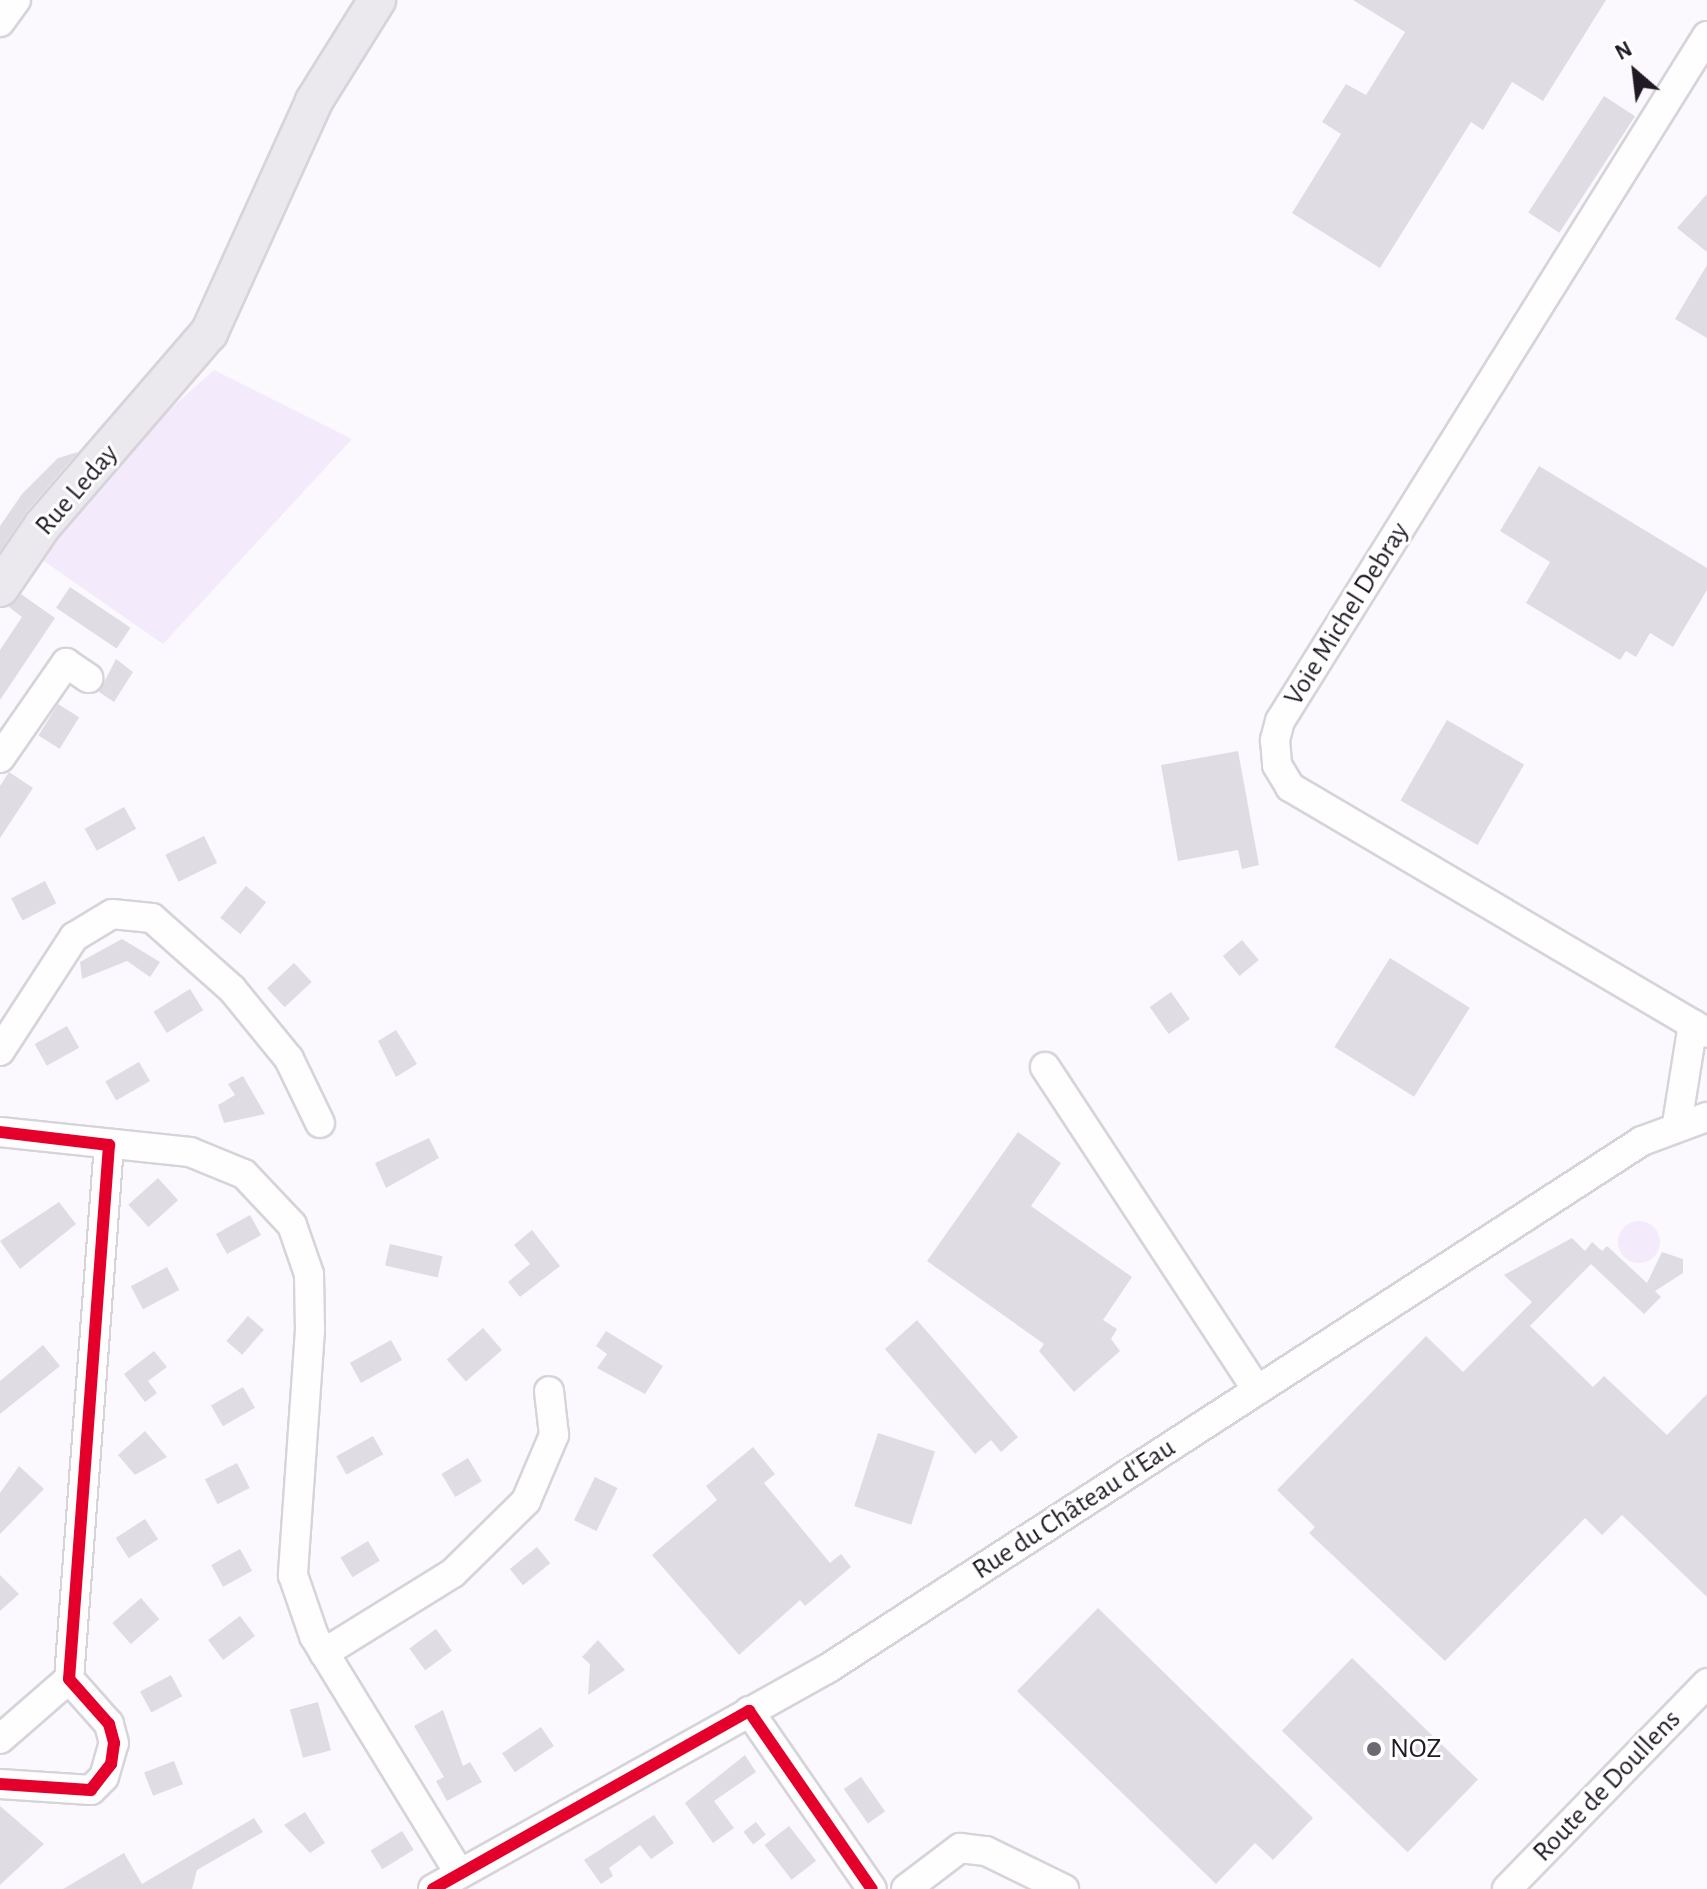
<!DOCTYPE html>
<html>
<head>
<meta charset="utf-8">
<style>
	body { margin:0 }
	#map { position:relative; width:1707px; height:1889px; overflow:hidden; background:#fbf9fd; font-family:"Alegreya Sans",sans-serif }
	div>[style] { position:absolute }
	.green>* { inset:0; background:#f3eafb }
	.round { border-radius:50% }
	.building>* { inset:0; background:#e0dce4; transform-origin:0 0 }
	.roads { filter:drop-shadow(2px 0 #d7d3da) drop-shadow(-2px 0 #d7d3da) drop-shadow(0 2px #d7d3da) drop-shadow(0 -2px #d7d3da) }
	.minor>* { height:28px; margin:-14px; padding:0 14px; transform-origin:14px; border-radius:14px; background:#fefeff }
	.major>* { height:36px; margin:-18px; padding:0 18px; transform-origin:18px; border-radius:18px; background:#ebe8ee }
	.bus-1>* { height:12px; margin:-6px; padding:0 6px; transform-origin:6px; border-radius:6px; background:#e4002b }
	.dots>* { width:22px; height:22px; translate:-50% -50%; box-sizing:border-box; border:4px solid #fff; border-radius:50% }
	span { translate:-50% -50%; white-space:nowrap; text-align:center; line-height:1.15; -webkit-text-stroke:6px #fff; paint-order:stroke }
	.street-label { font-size:28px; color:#201a25 }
	.poi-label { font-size:28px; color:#201a25 }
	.left { translate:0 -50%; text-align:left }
	.north { position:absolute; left:1595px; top:32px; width:80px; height:80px; -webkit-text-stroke:6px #fff; paint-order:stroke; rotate:332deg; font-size:22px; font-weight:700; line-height:32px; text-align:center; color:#201a25 }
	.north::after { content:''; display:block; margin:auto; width:28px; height:36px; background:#201a25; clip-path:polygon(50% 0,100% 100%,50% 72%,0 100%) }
</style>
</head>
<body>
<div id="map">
	<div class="green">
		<div style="clip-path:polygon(214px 370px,352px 439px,163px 644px,38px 557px,142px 434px)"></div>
		<div class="round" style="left:1618px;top:1221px;width:42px;height:42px"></div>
	</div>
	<div class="building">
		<div style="clip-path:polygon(1353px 0,1606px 0,1543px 101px,1512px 82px,1483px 130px,1471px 122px,1380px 268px,1292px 213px,1341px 134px,1322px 122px,1346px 84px,1366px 95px,1405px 32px)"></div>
		<div style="left:1604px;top:96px;width:37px;height:139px;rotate:33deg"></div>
		<div style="clip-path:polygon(1707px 194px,1707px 252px,1677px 228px)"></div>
		<div style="clip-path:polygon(1707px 265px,1707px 338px,1675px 319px)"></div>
		<div style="clip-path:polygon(78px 452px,27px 511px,0 551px,0 526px,22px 494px,58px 458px)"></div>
		<div style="clip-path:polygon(1539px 466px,1707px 568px,1707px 590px,1673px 647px,1650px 633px,1636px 657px,1626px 651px,1620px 660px,1526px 603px,1550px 562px,1500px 531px)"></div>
		<div style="left:70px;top:587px;width:73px;height:25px;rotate:34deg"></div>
		<div style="clip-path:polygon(21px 594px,55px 618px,0 700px,0 650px,22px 617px,9px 607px)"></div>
		<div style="clip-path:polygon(116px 659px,133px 672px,114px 702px,99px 692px)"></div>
		<div style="left:58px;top:704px;width:25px;height:37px;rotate:32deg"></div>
		<div style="left:1447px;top:720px;width:89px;height:93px;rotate:30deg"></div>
		<div style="clip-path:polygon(1238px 751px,1259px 865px,1242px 869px,1238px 850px,1178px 861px,1161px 765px)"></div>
		<div style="clip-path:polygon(9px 772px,33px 788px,0 838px,0 786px)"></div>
		<div style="left:124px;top:807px;width:25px;height:45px;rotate:61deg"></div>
		<div style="left:204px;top:836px;width:30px;height:43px;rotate:64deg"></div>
		<div style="left:45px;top:881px;width:25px;height:38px;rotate:63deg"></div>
		<div style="left:246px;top:886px;width:26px;height:41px;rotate:39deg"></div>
		<div style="clip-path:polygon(122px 939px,160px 962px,150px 977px,127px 961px,82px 979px,80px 962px)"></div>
		<div style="left:1242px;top:940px;width:26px;height:25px;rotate:50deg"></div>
		<div style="left:1390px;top:958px;width:94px;height:105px;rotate:32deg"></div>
		<div style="left:294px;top:963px;width:26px;height:37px;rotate:47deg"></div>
		<div style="left:190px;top:989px;width:25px;height:43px;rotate:58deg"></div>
		<div style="left:1171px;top:992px;width:33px;height:26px;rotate:55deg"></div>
		<div style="left:67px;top:1026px;width:25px;height:37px;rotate:61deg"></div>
		<div style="clip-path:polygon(396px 1030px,417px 1064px,396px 1077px,378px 1041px)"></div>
		<div style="left:139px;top:1062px;width:22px;height:39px;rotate:60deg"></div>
		<div style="clip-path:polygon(243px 1076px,265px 1114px,224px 1123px,218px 1105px,235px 1095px,228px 1084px)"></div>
		<div style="clip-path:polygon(1018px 1132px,1061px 1163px,1031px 1206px,1132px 1277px,1103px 1320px,1117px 1329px,1111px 1339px,1120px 1351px,1074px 1392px,1039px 1351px,1044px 1344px,927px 1261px)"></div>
		<div style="clip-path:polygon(429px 1138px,439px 1158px,386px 1188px,375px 1163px)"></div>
		<div style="left:158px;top:1178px;width:30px;height:40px;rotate:48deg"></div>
		<div style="clip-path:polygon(59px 1202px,76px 1224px,20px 1269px,0 1241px)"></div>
		<div style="left:250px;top:1215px;width:23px;height:39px;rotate:61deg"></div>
		<div style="clip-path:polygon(532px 1230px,560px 1266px,520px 1297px,508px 1282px,530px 1264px,514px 1245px)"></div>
		<div style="clip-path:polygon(1572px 1238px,1585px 1251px,1592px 1242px,1602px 1251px,1607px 1246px,1647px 1283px,1662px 1252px,1683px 1259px,1683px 1273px,1655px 1291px,1661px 1297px,1644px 1314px,1591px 1264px,1530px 1326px,1593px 1387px,1604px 1376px,1667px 1435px,1707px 1394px,1707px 1597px,1622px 1515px,1602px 1535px,1585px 1518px,1445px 1661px,1309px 1533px,1315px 1527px,1277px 1490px,1426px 1336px,1463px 1372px,1532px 1302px,1504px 1275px)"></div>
		<div style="left:390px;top:1244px;width:54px;height:22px;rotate:13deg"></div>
		<div style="left:167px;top:1267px;width:26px;height:41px;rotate:62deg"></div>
		<div style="left:248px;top:1316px;width:21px;height:33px;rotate:41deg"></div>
		<div style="clip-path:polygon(917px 1320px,1018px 1437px,1001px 1452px,991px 1440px,975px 1454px,885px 1349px)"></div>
		<div style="left:483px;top:1328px;width:29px;height:48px;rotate:49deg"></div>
		<div style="clip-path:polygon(606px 1331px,663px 1366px,645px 1394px,597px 1368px,607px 1354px,596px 1346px)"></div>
		<div style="left:391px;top:1340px;width:23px;height:47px;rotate:61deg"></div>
		<div style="clip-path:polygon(43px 1345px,60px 1366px,0 1414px,0 1381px)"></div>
		<div style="clip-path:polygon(154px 1351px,167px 1367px,148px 1381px,157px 1393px,145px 1402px,124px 1374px)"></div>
		<div style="left:243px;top:1387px;width:24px;height:37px;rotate:60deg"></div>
		<div style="clip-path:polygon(145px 1431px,167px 1457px,135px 1475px,118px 1455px)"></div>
		<div style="left:878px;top:1433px;width:60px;height:77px;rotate:18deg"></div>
		<div style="left:373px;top:1436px;width:21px;height:42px;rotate:61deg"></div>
		<div style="clip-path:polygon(753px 1447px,775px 1474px,764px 1483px,830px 1563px,841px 1554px,851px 1567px,805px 1606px,800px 1600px,739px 1655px,652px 1555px,717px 1500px,706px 1486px)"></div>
		<div style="left:468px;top:1458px;width:27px;height:31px;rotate:59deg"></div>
		<div style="left:237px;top:1463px;width:28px;height:36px;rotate:63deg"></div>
		<div style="clip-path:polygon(19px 1466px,44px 1489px,0 1534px,0 1493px)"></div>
		<div style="left:595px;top:1477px;width:25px;height:48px;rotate:26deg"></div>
		<div style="left:145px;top:1519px;width:24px;height:35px;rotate:57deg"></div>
		<div style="left:368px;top:1541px;width:23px;height:32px;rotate:59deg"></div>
		<div style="left:537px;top:1547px;width:21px;height:35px;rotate:51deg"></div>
		<div style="left:240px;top:1549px;width:25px;height:33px;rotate:61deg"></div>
		<div style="clip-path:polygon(0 1575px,19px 1594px,0 1611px)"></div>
		<div style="left:141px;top:1598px;width:28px;height:38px;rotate:49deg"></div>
		<div style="clip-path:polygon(1098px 1608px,1313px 1818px,1273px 1860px,1255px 1843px,1216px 1884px,1017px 1691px)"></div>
		<div style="left:240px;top:1616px;width:25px;height:40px;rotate:53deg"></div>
		<div style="left:436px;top:1629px;width:27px;height:33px;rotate:54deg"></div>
		<div style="clip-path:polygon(598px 1640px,625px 1670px,588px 1695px,590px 1664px,582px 1657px)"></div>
		<div style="left:1352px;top:1658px;width:175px;height:101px;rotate:44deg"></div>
		<div style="left:171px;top:1675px;width:24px;height:35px;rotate:62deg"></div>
		<div style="left:318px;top:1702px;width:50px;height:29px;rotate:75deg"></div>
		<div style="clip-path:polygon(443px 1710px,463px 1766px,470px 1762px,482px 1782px,447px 1801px,436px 1781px,444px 1777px,414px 1726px)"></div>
		<div style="left:541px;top:1727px;width:23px;height:47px;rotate:56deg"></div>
		<div style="clip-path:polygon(745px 1755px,756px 1772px,714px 1801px,734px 1828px,713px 1843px,685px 1803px)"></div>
		<div style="left:174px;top:1761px;width:25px;height:32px;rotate:69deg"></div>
		<div style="left:861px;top:1777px;width:42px;height:21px;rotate:55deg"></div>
		<div style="clip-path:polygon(0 1806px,44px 1844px,0 1885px)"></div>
		<div style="clip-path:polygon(305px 1812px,325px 1843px,310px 1853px,284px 1825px)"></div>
		<div style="clip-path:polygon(654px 1815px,674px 1843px,651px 1859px,640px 1845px,609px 1868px,613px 1876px,601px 1884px,584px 1860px)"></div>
		<div style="clip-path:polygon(254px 1818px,263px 1832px,197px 1870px,192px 1889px,63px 1889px,124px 1853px,142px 1884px)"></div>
		<div style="left:756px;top:1822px;width:16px;height:16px;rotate:52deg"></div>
		<div style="left:789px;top:1826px;width:44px;height:31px;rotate:52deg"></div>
		<div style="left:402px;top:1831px;width:22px;height:37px;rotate:58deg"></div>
	</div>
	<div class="roads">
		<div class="minor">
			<div style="left:0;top:22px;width:27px;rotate:-54deg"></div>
			<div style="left:1707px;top:36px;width:807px;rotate:121.94deg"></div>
			<div style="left:1280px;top:721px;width:20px;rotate:105deg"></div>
			<div style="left:1275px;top:740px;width:25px;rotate:85deg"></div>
			<div style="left:1277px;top:765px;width:26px;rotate:59deg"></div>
			<div style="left:1290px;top:787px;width:484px;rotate:30.5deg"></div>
			<div style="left:0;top:758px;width:116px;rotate:-55.2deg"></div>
			<div style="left:66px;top:663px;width:27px;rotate:34deg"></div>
			<div style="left:0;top:1051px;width:136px;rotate:-57deg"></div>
			<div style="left:74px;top:937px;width:44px;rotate:-31.2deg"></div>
			<div style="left:112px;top:914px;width:40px;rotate:5.7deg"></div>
			<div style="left:152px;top:918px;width:107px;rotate:41.6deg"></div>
			<div style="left:232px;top:989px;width:90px;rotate:50.8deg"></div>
			<div style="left:289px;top:1059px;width:71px;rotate:64.2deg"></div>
			<div style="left:1045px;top:1067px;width:386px;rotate:56.7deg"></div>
			<div style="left:1677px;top:1124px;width:101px;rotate:-80.9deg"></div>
			<div style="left:0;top:1132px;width:191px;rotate:6deg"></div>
			<div style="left:190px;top:1152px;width:58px;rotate:22.2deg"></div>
			<div style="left:244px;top:1174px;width:70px;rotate:46.7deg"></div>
			<div style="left:292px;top:1225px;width:52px;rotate:70.9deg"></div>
			<div style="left:309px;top:1274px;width:56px;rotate:89deg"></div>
			<div style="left:310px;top:1330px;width:246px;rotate:94deg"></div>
			<div style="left:293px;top:1575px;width:65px;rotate:71deg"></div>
			<div style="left:314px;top:1636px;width:279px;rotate:58.5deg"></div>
			<div style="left:324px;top:1653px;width:152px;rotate:-31.8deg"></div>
			<div style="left:453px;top:1573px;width:103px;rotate:-44.6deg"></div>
			<div style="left:526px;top:1501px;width:72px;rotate:-67deg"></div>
			<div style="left:554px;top:1435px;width:44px;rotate:-96.5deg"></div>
			<div style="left:69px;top:1679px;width:535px;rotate:-85.72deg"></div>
			<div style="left:749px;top:1711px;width:216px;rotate:55.4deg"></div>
			<div style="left:0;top:1739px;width:91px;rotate:-41deg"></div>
			<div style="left:0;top:1784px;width:91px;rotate:3.8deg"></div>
			<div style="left:91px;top:1790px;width:18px;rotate:-45deg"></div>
			<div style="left:104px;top:1777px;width:35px;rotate:-74deg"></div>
			<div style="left:114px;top:1743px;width:20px;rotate:-105deg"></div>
			<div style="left:109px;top:1724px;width:60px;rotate:-131.6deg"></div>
			<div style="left:433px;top:1889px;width:451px;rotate:-29.2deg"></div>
			<div style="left:827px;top:1669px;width:971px;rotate:-32.94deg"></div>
			<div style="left:1642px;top:1141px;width:69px;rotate:-20.3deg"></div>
			<div style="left:906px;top:1889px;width:68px;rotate:-37.2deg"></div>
			<div style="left:960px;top:1848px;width:26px;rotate:7deg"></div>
			<div style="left:986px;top:1851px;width:87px;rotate:26deg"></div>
			<div style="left:1507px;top:1889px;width:287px;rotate:-45.8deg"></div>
		</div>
		<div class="major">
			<div style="left:0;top:588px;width:76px;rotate:-55.7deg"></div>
			<div style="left:43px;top:525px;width:254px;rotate:-49.2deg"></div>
			<div style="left:209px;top:333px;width:255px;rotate:-65.6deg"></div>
			<div style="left:314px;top:101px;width:119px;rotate:-58deg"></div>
		</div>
	</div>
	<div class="bus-1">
		<div style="left:0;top:1132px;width:110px;rotate:6.8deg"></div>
		<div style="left:109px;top:1145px;width:535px;rotate:94.28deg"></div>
		<div style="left:69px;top:1679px;width:60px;rotate:48.4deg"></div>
		<div style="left:109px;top:1724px;width:20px;rotate:75deg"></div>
		<div style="left:114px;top:1743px;width:21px;rotate:98deg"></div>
		<div style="left:111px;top:1764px;width:33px;rotate:128deg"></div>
		<div style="left:91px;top:1790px;width:91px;rotate:-176.2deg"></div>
		<div style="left:433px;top:1889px;width:363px;rotate:-29.4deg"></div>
		<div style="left:749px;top:1711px;width:216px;rotate:55.4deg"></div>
	</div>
	<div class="dots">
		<div style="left:1374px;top:1749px;background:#6d6871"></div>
	</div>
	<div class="street-label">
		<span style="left:77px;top:490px;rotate:-49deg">Rue Leday</span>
		<span style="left:1347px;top:614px;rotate:-58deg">Voie Michel Debray</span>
		<span style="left:1074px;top:1509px;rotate:-33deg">Rue du Château d'Eau</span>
		<span style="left:1607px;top:1786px;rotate:-46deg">Route de Doullens</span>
	</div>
	<div class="poi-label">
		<span class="left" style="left:1390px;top:1749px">NOZ</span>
	</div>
	<div class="north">N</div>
</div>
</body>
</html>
